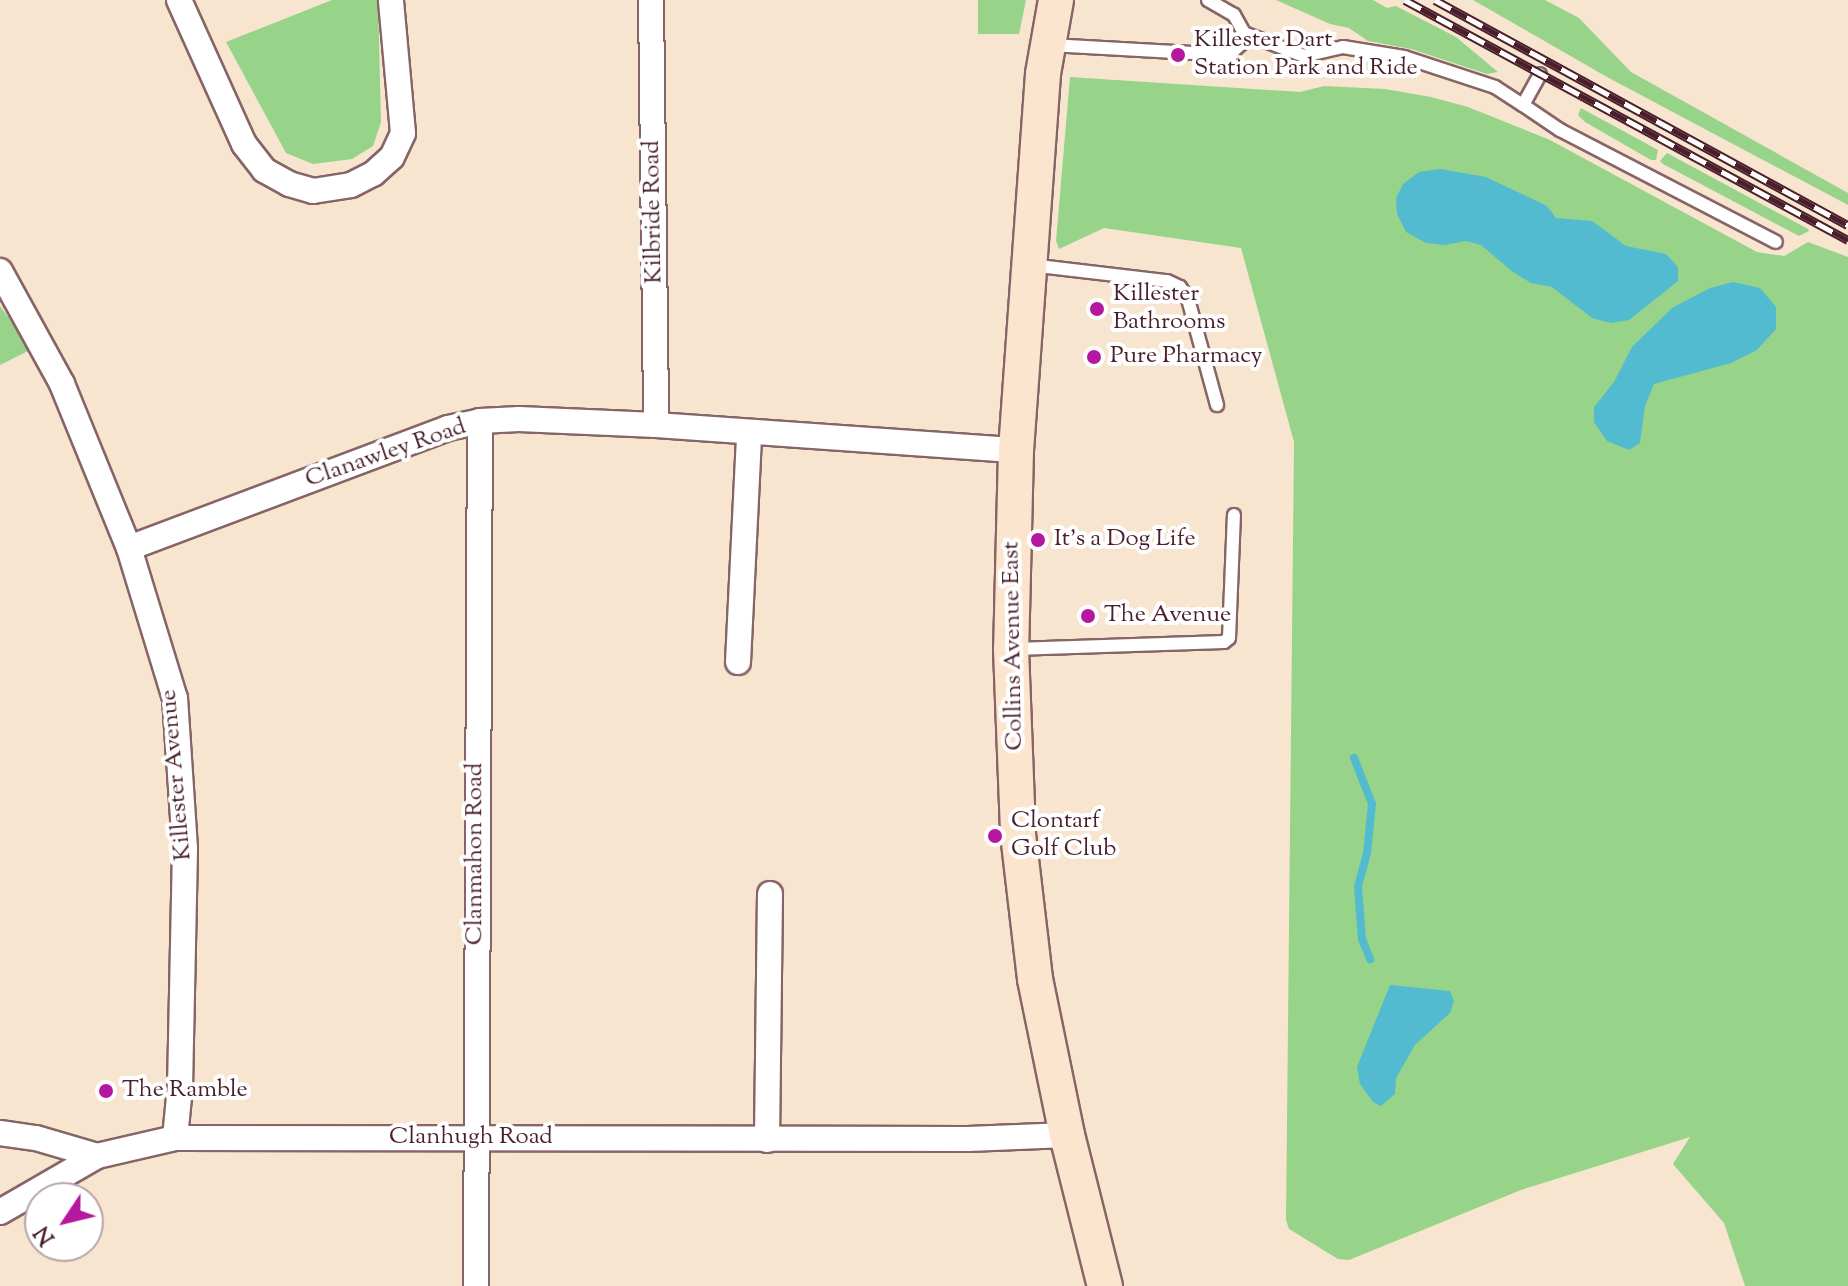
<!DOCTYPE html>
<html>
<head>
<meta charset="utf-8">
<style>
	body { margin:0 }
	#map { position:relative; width:1848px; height:1286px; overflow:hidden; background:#f7e5d0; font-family:"Sorts Mill Goudy",serif }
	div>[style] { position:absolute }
	.green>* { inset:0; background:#97d489 }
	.water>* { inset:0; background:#53bbd0 }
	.stream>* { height:8px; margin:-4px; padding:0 4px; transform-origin:4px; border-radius:4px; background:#53bbd0 }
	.roads { filter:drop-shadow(2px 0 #876465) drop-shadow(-2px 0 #876465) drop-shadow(0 2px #876465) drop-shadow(0 -2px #876465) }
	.service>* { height:12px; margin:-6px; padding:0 6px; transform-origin:6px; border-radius:6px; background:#fff }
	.minor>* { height:24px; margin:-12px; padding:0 12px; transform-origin:12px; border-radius:12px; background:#fff }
	.secondary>* { height:34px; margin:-17px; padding:0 17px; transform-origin:17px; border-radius:17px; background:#fce5cf }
	.rail>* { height:9px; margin-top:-4.5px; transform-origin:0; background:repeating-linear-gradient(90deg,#fff 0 18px,#4a1f2b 0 36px); box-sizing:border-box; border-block:2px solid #4a1f2b }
	.dots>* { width:22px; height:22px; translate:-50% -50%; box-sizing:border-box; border:4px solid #fff; border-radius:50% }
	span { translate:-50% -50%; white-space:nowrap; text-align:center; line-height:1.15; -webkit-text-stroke:8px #fff; paint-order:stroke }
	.poi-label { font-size:24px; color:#4a1f2b }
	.left { translate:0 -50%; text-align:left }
	.street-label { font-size:24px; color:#4a1f2b }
	.north { position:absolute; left:24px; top:1182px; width:80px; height:80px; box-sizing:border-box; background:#fff; border:2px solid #b7a5aa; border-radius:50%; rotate:235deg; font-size:22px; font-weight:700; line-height:32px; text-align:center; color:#4a1f2b }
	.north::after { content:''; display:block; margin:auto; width:28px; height:36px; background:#b5179e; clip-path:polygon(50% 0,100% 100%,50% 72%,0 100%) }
</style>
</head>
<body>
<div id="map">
	<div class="green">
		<div style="clip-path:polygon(332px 0,378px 0,381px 122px,373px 146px,352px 159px,313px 164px,286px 153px,226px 42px)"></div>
		<div style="clip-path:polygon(978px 0,1026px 0,1019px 34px,978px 34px)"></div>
		<div style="clip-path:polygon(1276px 0,1373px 0,1387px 8px,1396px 6px,1456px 37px,1498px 72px,1487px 74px,1411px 49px,1368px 41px,1349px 28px,1330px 24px)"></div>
		<div style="clip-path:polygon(1473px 0,1545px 0,1579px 18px,1631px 72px,1848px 193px,1848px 205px,1607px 77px)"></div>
		<div style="clip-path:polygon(1070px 77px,1300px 92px,1324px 86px,1385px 89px,1431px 97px,1468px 107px,1550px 140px,1757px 252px,1784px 256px,1808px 242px,1848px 257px,1848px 1286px,1745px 1286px,1724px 1223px,1673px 1164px,1690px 1137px,1521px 1190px,1349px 1260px,1338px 1259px,1289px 1229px,1286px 1220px,1294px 442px,1241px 248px,1104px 228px,1059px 249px,1056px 241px)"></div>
		<div style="clip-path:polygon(1581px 108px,1658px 150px,1656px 160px,1651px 160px,1585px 122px,1578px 115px)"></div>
		<div style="clip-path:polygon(1667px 153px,1808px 229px,1809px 231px,1799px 236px,1663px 164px,1660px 161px)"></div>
		<div style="clip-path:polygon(0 306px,32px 349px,0 365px)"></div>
	</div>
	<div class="water">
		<div style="clip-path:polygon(1440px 169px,1486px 177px,1547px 206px,1556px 218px,1592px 221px,1626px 246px,1666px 254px,1678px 267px,1678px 281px,1629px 320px,1611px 323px,1592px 318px,1552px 287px,1531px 283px,1513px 272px,1481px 245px,1466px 241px,1445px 245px,1426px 243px,1406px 232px,1397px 214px,1396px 198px,1403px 184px,1419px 172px)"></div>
		<div style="clip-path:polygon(1733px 282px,1760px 288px,1776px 307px,1776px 329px,1757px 350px,1731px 363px,1654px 384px,1645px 406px,1640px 443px,1629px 450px,1607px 441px,1594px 422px,1594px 407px,1614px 382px,1632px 347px,1672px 308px,1710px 288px)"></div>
		<div style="clip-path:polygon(1390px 985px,1450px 991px,1454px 1001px,1450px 1013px,1415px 1045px,1396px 1078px,1395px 1094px,1381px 1106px,1373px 1102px,1360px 1084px,1357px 1067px)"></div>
	</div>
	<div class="stream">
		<div style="left:1354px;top:758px;width:49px;rotate:68.6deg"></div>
		<div style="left:1372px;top:804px;width:49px;rotate:95.8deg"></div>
		<div style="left:1367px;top:853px;width:35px;rotate:105deg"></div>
		<div style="left:1358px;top:887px;width:52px;rotate:85.6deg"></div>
		<div style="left:1362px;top:939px;width:22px;rotate:68deg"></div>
	</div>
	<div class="roads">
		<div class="service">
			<div style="left:1244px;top:33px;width:64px;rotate:21deg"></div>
			<div style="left:1304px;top:56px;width:40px;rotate:-13deg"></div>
			<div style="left:1343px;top:47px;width:62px;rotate:9.3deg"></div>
			<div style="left:1404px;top:57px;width:96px;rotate:18.2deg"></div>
			<div style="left:1495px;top:87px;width:33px;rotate:33deg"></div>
			<div style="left:1523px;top:105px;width:35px;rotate:-61deg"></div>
			<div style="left:1050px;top:45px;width:179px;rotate:3.2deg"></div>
			<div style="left:1229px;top:55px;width:16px;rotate:-43deg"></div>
			<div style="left:1241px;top:44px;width:11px;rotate:-75deg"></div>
			<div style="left:1244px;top:33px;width:21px;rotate:-119deg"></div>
			<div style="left:1234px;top:15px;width:30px;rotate:-150deg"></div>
			<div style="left:1523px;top:105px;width:45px;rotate:34deg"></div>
			<div style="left:1560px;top:130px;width:243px;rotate:27.4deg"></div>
			<div style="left:1030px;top:265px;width:138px;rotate:6.7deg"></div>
			<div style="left:1167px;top:281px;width:14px;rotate:25deg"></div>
			<div style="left:1180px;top:287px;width:14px;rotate:56deg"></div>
			<div style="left:1188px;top:299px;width:110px;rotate:74.7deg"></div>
			<div style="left:1014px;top:649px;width:210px;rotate:-1.9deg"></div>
			<div style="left:1224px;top:642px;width:6px;rotate:-39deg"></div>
			<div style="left:1229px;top:638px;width:123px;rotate:-87.7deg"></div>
		</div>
		<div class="minor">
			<div style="left:179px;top:0;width:158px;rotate:65.7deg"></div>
			<div style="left:244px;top:144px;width:33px;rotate:52deg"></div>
			<div style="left:264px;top:170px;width:29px;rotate:29deg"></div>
			<div style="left:289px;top:184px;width:25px;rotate:16deg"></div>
			<div style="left:313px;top:191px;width:38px;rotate:-9deg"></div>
			<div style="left:351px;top:185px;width:25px;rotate:-27deg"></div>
			<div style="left:373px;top:174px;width:25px;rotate:-42deg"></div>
			<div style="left:392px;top:157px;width:26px;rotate:-65deg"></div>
			<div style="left:403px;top:133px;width:134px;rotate:-95.2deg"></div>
			<div style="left:651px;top:0;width:425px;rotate:89.3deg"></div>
			<div style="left:0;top:271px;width:129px;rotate:61.2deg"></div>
			<div style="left:62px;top:384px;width:177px;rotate:67.8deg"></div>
			<div style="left:129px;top:548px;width:157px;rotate:73deg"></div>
			<div style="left:175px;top:698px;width:151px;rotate:86.2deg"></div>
			<div style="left:185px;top:849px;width:238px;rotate:91.2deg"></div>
			<div style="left:180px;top:1087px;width:51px;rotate:95.6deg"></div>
			<div style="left:129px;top:548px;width:341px;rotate:-20.6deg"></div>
			<div style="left:448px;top:428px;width:33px;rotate:-12deg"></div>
			<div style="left:480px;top:421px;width:39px;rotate:-3deg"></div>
			<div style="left:519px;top:419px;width:137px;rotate:2.5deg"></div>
			<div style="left:656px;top:425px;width:361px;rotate:4deg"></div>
			<div style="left:738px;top:662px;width:229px;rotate:-87.2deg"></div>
			<div style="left:0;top:1133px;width:36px;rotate:8deg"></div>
			<div style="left:36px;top:1138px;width:64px;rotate:16.4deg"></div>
			<div style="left:767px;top:1140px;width:246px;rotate:-89.3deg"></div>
			<div style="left:0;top:1212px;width:112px;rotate:-30deg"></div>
			<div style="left:97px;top:1156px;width:80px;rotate:-13deg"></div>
			<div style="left:175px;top:1138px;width:793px;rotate:0.07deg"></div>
			<div style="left:968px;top:1139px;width:99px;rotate:-2.3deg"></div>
			<div style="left:476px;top:1286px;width:865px;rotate:-89.74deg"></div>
		</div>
		<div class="secondary">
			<div style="left:1056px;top:0;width:75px;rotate:100deg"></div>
			<div style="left:1043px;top:74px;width:377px;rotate:94.1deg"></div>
			<div style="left:1016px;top:450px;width:199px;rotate:91.4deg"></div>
			<div style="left:1011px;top:649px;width:185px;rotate:87.8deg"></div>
			<div style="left:1018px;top:834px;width:146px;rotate:83.3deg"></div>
			<div style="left:1035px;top:979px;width:159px;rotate:78.4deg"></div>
			<div style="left:1067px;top:1135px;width:156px;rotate:75.9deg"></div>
		</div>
	</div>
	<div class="rail">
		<div style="left:1405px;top:0;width:504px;rotate:28.45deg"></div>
		<div style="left:1435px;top:0;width:470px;rotate:28.6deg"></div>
	</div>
	<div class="dots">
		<div style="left:1178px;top:55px;background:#b5179e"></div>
		<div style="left:1097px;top:309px;background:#b5179e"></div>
		<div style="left:1094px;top:357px;background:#b5179e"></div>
		<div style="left:1038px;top:540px;background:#b5179e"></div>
		<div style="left:1088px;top:616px;background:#b5179e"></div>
		<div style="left:995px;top:836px;background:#b5179e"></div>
		<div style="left:106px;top:1091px;background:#b5179e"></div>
	</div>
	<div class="poi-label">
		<span class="left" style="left:1194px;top:55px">Killester Dart<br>Station Park and Ride</span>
		<span class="left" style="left:1113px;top:309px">Killester<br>Bathrooms</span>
		<span class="left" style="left:1110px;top:357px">Pure Pharmacy</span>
		<span class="left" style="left:1054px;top:540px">It’s a Dog Life</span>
		<span class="left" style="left:1104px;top:616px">The Avenue</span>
		<span class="left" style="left:1011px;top:836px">Clontarf<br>Golf Club</span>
		<span class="left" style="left:122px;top:1091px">The Ramble</span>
	</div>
	<div class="street-label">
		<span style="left:654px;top:212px;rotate:-91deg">Kilbride Road</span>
		<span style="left:386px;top:454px;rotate:-19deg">Clanawley Road</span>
		<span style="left:1014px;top:646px;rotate:-91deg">Collins Avenue East</span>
		<span style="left:177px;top:775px;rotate:-95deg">Killester Avenue</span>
		<span style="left:476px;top:854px;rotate:-90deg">Clanmahon Road</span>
		<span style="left:471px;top:1138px">Clanhugh Road</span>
	</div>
	<div class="north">N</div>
</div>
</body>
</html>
